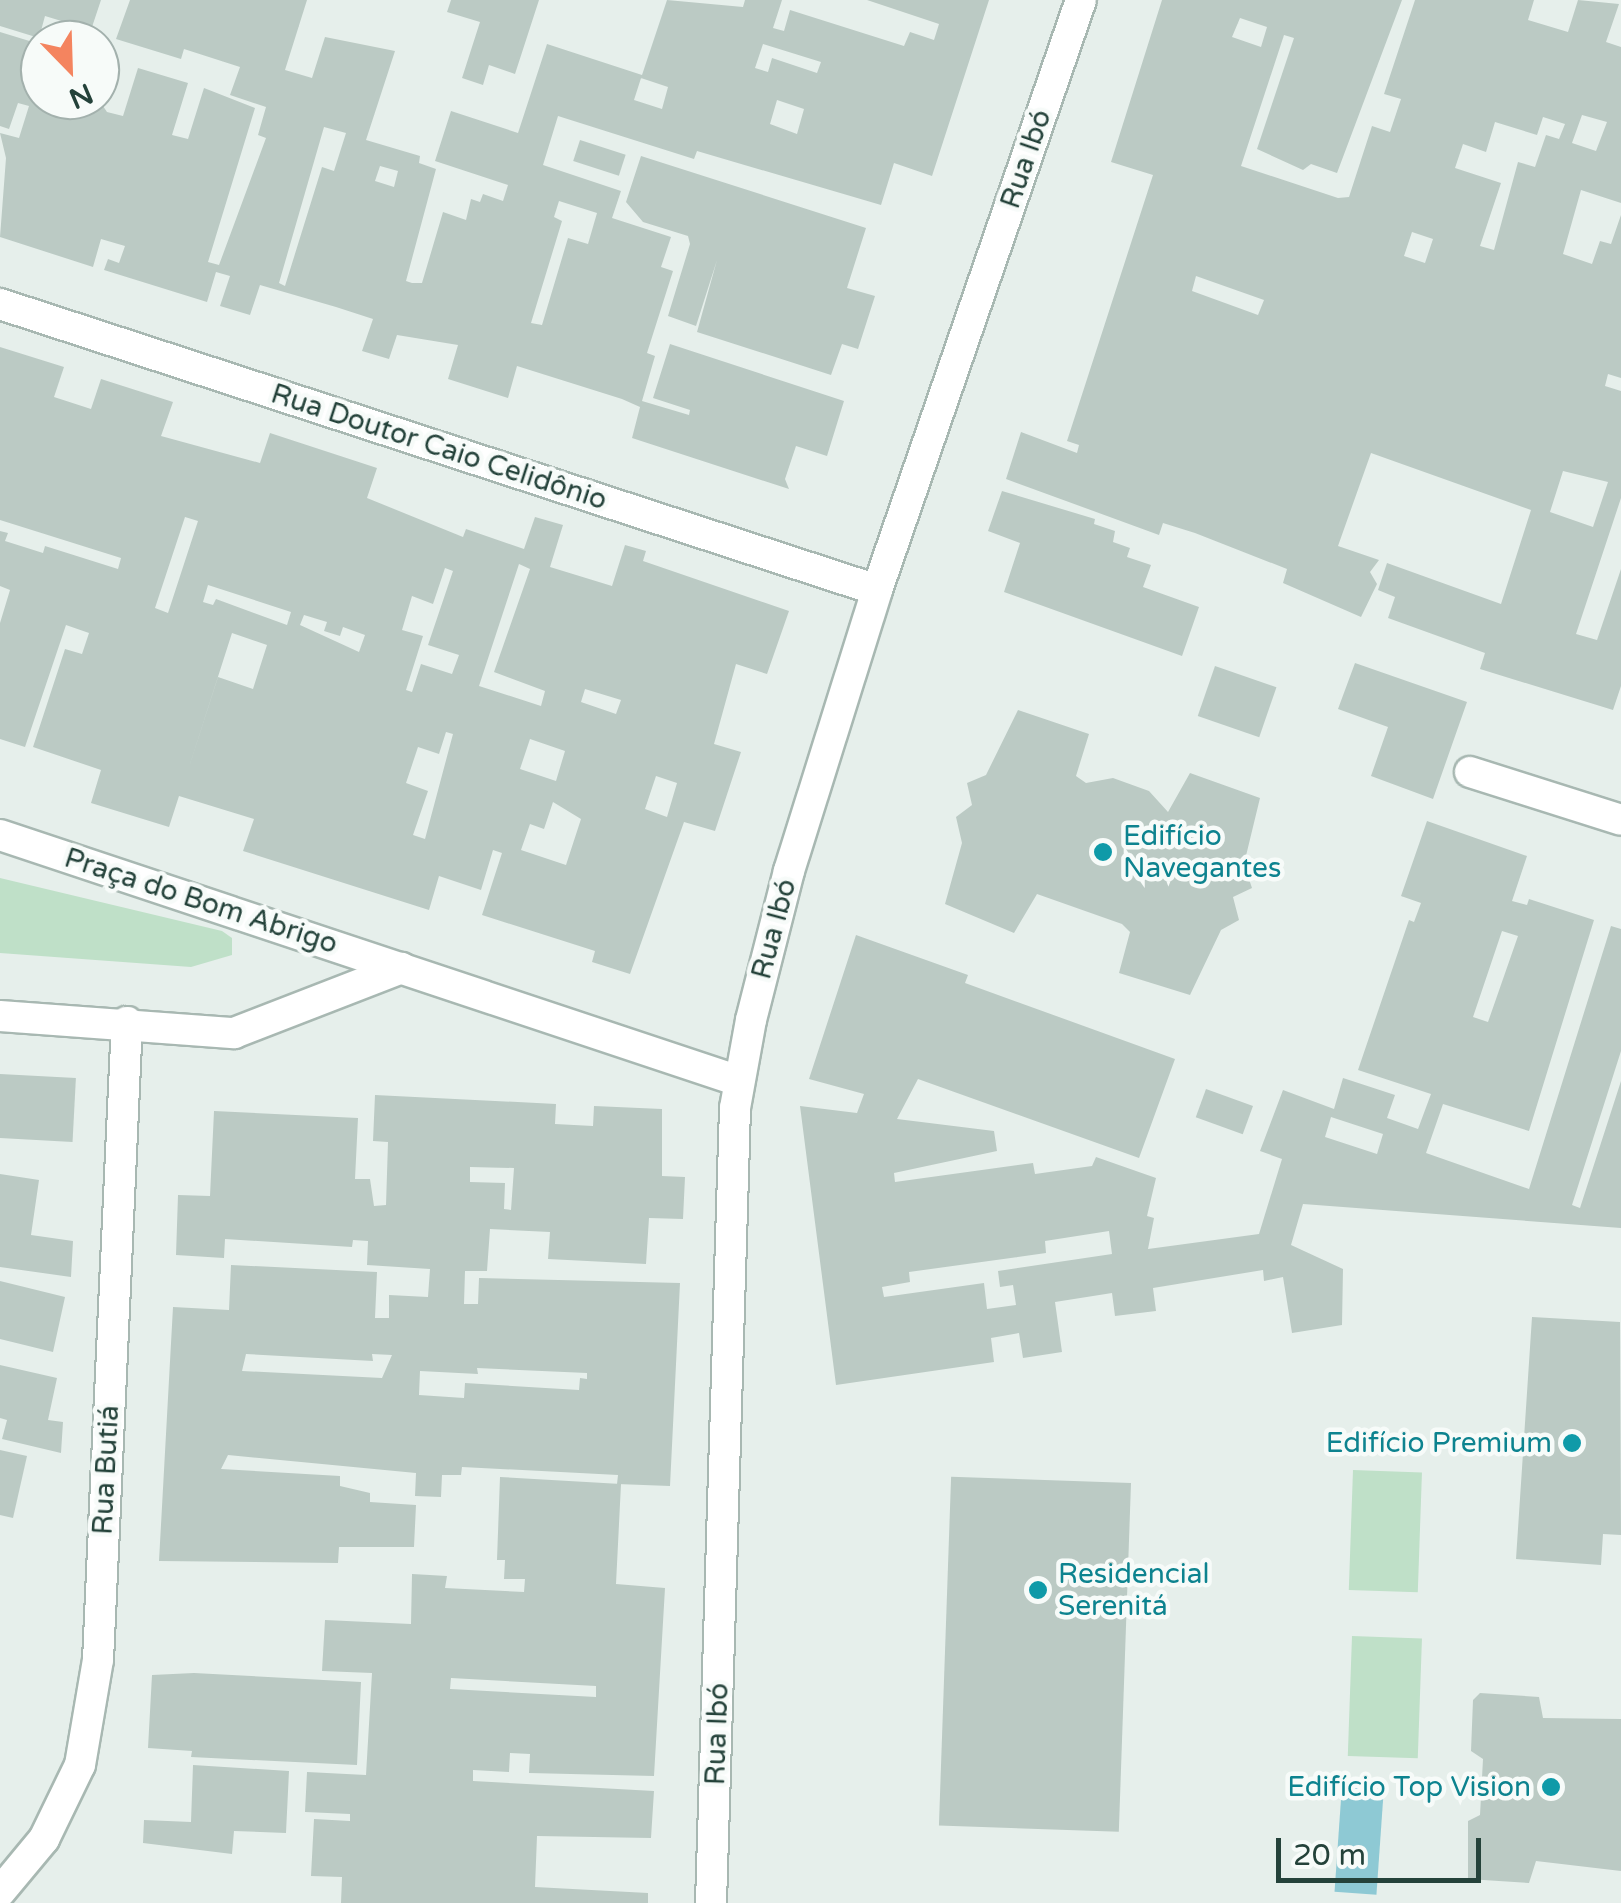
<!DOCTYPE html>
<html>
<head>
<meta charset="utf-8">
<style>
	body { margin:0 }
	#map { position:relative; width:1621px; height:1903px; overflow:hidden; background:#e6efeb; font-family:"Varela Round",sans-serif }
	div>[style] { position:absolute }
	.green>* { inset:0; background:#bfe0c8; transform-origin:0 0 }
	.water>* { inset:0; background:#8ec9d4; transform-origin:0 0 }
	.building>* { inset:0; background:#bbcac4; transform-origin:0 0 }
	.roads { filter:drop-shadow(2px 0 #a8b8b2) drop-shadow(-2px 0 #a8b8b2) drop-shadow(0 2px #a8b8b2) drop-shadow(0 -2px #a8b8b2) }
	.minor>* { height:30px; margin:-15px; padding:0 15px; transform-origin:15px; border-radius:15px; background:#fff }
	.dots>* { width:28px; height:28px; translate:-50% -50%; box-sizing:border-box; border:5px solid #f7fbf9; border-radius:50% }
	span { translate:-50% -50%; white-space:nowrap; text-align:center; line-height:1.15; -webkit-text-stroke:9px #f7fbf9; paint-order:stroke }
	.street-label { font-size:28px; color:#24423a }
	.culture-label { font-size:28px; color:#0d838f }
	.left { translate:0 -50%; text-align:left }
	.right { translate:-100% -50%; text-align:right }
	.north { position:absolute; left:20px; top:20px; width:100px; height:100px; box-sizing:border-box; background:#f7fbf9; border:2px solid #a3b1ad; border-radius:50%; rotate:157deg; font-size:28px; font-weight:700; line-height:40px; text-align:center; color:#24423a }
	.north::after { content:''; display:block; margin:auto; width:35px; height:45px; background:#f4845f; clip-path:polygon(50% 0,100% 100%,50% 72%,0 100%) }
	.scale { position:absolute; left:1276px; top:1838px; width:205px; height:45px; box-sizing:border-box; border:5px solid #24423a; border-top:0; padding-left:12px; font-size:30px; line-height:35px; white-space:nowrap; color:#24423a; -webkit-text-stroke:8px #f7fbf9; paint-order:stroke }
</style>
</head>
<body>
<div id="map">
	<div class="green">
		<div style="clip-path:polygon(0 878px,222px 931px,232px 938px,232px 955px,191px 967px,0 953px)"></div>
		<div style="left:1353px;top:1470px;width:69px;height:120px;rotate:2deg"></div>
		<div style="left:1352px;top:1636px;width:70px;height:120px;rotate:2deg"></div>
	</div>
	<div class="water">
		<div style="left:1342px;top:1785px;width:42px;height:107px;rotate:4deg"></div>
	</div>
	<div class="building">
		<div style="clip-path:polygon(0 0,101px 0,91px 30px,45px 16px,39px 38px,0 26px)"></div>
		<div style="clip-path:polygon(evenodd,130px 0,307px 0,285px 70px,312px 78px,325px 37px,395px 51px,366px 140px,420px 156px,419px 163px,436px 169px,406px 281px,412px 283px,422px 283px,443px 212px,466px 220px,471px 199px,480px 202px,483px 194px,503px 201px,508px 185px,435px 161px,451px 111px,518px 133px,547px 44px,642px 75px,634px 100px,662px 109px,668px 87px,641px 78px,667px 0,743px 7px,745px 0,782px 0,773px 28px,784px 31px,790px 10px,904px 46px,910px 32px,934px 40px,939px 24px,867px 0,989px 0,932px 176px,894px 163px,881px 205px,697px 151px,694px 159px,558px 116px,543px 165px,621px 191px,612px 218px,671px 237px,661px 267px,673px 271px,647px 353px,655px 356px,642px 401px,689px 415px,690px 410px,653px 398px,670px 344px,844px 401px,827px 456px,796px 446px,785px 479px,789px 489px,632px 438px,640px 407px,622px 399px,517px 366px,508px 398px,448px 379px,458px 345px,397px 335px,389px 359px,362px 351px,373px 319px,336px 307px,260px 285px,250px 315px,220px 306px,230px 276px,216px 272px,207px 302px,104px 270px,108px 259px,119px 263px,125px 246px,101px 239px,93px 267px,0 237px,6px 158px,0 133px,19px 138px,29px 106px,18px 103px,9px 129px,0 126px,0 32px,36px 43px,22px 85px,40px 91px,40px 100px,99px 100px,107px 112px,123px 116px,138px 68px,188px 83px,172px 135px,188px 139px,204px 88px,255px 108px,208px 262px,219px 265px,266px 138px,258px 135px,266px 107px,230px 95px,240px 67px,184px 49px,181px 59px,116px 39px,130px 0,763px 44px,821px 62px,817px 73px,772px 58px,768px 72px,755px 68px,763px 44px,130px 0,777px 100px,804px 109px,797px 134px,770px 124px,777px 100px,130px 0,324px 127px,346px 133px,334px 171px,322px 167px,285px 286px,279px 283px,324px 127px,130px 0,380px 166px,398px 171px,394px 187px,375px 181px,380px 166px,130px 0,559px 201px,597px 213px,588px 244px,568px 238px,542px 325px,531px 323px,562px 221px,554px 217px,559px 201px)"></div>
		<div style="clip-path:polygon(451px 0,539px 0,515px 74px,489px 65px,483px 85px,462px 78px,480px 22px,447px 12px)"></div>
		<div style="clip-path:polygon(evenodd,1162px 0,1402px 0,1337px 173px,1311px 164px,1303px 170px,1257px 149px,1294px 38px,1284px 35px,1241px 166px,1338px 198px,1349px 197px,1372px 126px,1390px 132px,1401px 99px,1384px 94px,1415px 0,1534px 0,1528px 20px,1568px 32px,1578px 0,1619px 4px,1606px 42px,1621px 47px,1621px 203px,1581px 190px,1563px 254px,1592px 264px,1600px 241px,1611px 244px,1621px 215px,1621px 378px,1608px 374px,1605px 386px,1621px 391px,1621px 498px,1576px 634px,1597px 640px,1621px 569px,1621px 686px,1613px 710px,1480px 669px,1485px 653px,1388px 618px,1395px 597px,1378px 590px,1387px 563px,1501px 604px,1531px 510px,1371px 453px,1338px 546px,1379px 560px,1370px 572px,1377px 584px,1361px 617px,1283px 583px,1287px 569px,1195px 533px,1163px 523px,1159px 535px,1006px 479px,1021px 432px,1077px 453px,1079px 445px,1067px 441px,1153px 175px,1111px 162px,1162px 0,1240px 18px,1267px 27px,1261px 47px,1232px 37px,1240px 18px,1162px 0,1582px 115px,1607px 122px,1596px 151px,1572px 143px,1582px 115px,1162px 0,1543px 117px,1565px 124px,1559px 139px,1546px 135px,1535px 167px,1518px 162px,1494px 250px,1480px 246px,1501px 183px,1455px 168px,1463px 144px,1486px 152px,1495px 122px,1537px 135px,1543px 117px,1162px 0,1412px 232px,1433px 239px,1425px 263px,1404px 256px,1412px 232px,1162px 0,1196px 276px,1264px 300px,1258px 315px,1192px 291px,1196px 276px,1162px 0,1563px 471px,1608px 482px,1593px 527px,1550px 512px,1563px 471px)"></div>
		<div style="clip-path:polygon(100px 56px,113px 61px,101px 96px,100px 96px)"></div>
		<div style="left:580px;top:140px;width:48px;height:22px;rotate:18deg"></div>
		<div style="clip-path:polygon(641px 156px,866px 228px,847px 288px,875px 296px,858px 349px,842px 344px,831px 375px,697px 332px,717px 260px,696px 326px,668px 316px,690px 244px,688px 236px,643px 222px,626px 202px)"></div>
		<div style="clip-path:polygon(evenodd,0 347px,64px 367px,54px 397px,91px 409px,101px 379px,173px 402px,161px 436px,260px 463px,270px 433px,377px 468px,367px 498px,463px 537px,466px 529px,524px 549px,535px 517px,563px 525px,550px 567px,612px 586px,625px 545px,646px 551px,643px 561px,789px 611px,767px 674px,736px 664px,714px 744px,741px 752px,715px 831px,684px 822px,630px 974px,592px 962px,595px 951px,482px 915px,502px 853px,493px 850px,481px 890px,439px 876px,429px 910px,243px 851px,254px 819px,179px 796px,169px 827px,91px 803px,101px 770px,33px 747px,65px 649px,82px 654px,89px 633px,66px 625px,25px 747px,0 739px,0 623px,10px 590px,0 586px,0 531px,8px 533px,5px 541px,43px 553px,45px 546px,118px 569px,121px 558px,0 520px,0 347px,185px 517px,198px 521px,168px 613px,155px 608px,185px 517px,0 347px,519px 564px,530px 569px,494px 672px,545px 691px,541px 706px,479px 686px,519px 564px,0 347px,445px 568px,453px 571px,428px 645px,459px 655px,452px 674px,421px 664px,412px 692px,406px 690px,423px 636px,402px 630px,412px 596px,433px 604px,445px 568px,0 347px,208px 585px,291px 612px,287px 625px,216px 599px,213px 605px,203px 602px,208px 585px,0 347px,304px 615px,327px 622px,324px 631px,340px 636px,343px 627px,365px 635px,359px 652px,300px 625px,304px 615px,0 347px,232px 633px,267px 645px,253px 689px,218px 677px,182px 789px,232px 633px,0 347px,585px 689px,621px 700px,616px 714px,581px 702px,585px 689px,0 347px,446px 732px,453px 734px,425px 839px,413px 835px,428px 791px,406px 783px,418px 747px,439px 754px,446px 732px,0 347px,530px 739px,565px 751px,556px 781px,520px 769px,530px 739px,0 347px,656px 776px,677px 783px,667px 817px,645px 809px,656px 776px,0 347px,553px 802px,581px 819px,566px 865px,521px 850px,530px 824px,544px 829px,553px 802px)"></div>
		<div style="clip-path:polygon(1002px 491px,1095px 519px,1094px 524px,1115px 531px,1113px 542px,1130px 548px,1127px 557px,1151px 565px,1143px 587px,1199px 607px,1182px 656px,1004px 592px,1020px 543px,988px 531px)"></div>
		<div style="clip-path:polygon(1355px 663px,1467px 702px,1433px 799px,1371px 776px,1388px 727px,1338px 709px)"></div>
		<div style="left:1215px;top:666px;width:65px;height:53px;rotate:19deg"></div>
		<div style="clip-path:polygon(1018px 710px,1089px 734px,1076px 776px,1086px 783px,1113px 778px,1149px 791px,1168px 812px,1190px 773px,1260px 798px,1244px 864px,1252px 888px,1233px 897px,1239px 920px,1221px 930px,1190px 995px,1119px 973px,1130px 932px,1122px 924px,1037px 894px,1014px 933px,945px 904px,962px 843px,956px 817px,972px 805px,967px 783px,986px 775px)"></div>
		<div style="clip-path:polygon(evenodd,1427px 821px,1527px 856px,1512px 901px,1527px 905px,1529px 899px,1594px 920px,1529px 1131px,1443px 1104px,1426px 1153px,1529px 1189px,1611px 926px,1621px 929px,1621px 1051px,1572px 1205px,1580px 1208px,1621px 1081px,1621px 1228px,1303px 1204px,1291px 1245px,1343px 1269px,1342px 1325px,1292px 1333px,1283px 1277px,1264px 1281px,1263px 1270px,1153px 1288px,1156px 1311px,1115px 1316px,1112px 1293px,1055px 1302px,1062px 1352px,1023px 1358px,1019px 1333px,991px 1338px,994px 1362px,836px 1385px,800px 1106px,857px 1113px,864px 1094px,809px 1079px,856px 935px,968px 975px,965px 983px,1175px 1059px,1139px 1158px,918px 1079px,897px 1119px,994px 1131px,997px 1151px,894px 1173px,895px 1182px,1033px 1163px,1035px 1174px,1092px 1166px,1096px 1157px,1156px 1178px,1147px 1216px,1154px 1218px,1148px 1249px,1259px 1234px,1282px 1159px,1260px 1151px,1283px 1090px,1334px 1109px,1343px 1078px,1395px 1095px,1387px 1118px,1418px 1129px,1431px 1094px,1358px 1070px,1409px 920px,1414px 922px,1421px 903px,1401px 896px,1427px 821px,1502px 931px,1518px 936px,1488px 1022px,1473px 1017px,1502px 931px,1427px 821px,1331px 1117px,1383px 1134px,1377px 1154px,1325px 1137px,1331px 1117px,1427px 821px,1109px 1231px,1112px 1254px,998px 1271px,1000px 1287px,1013px 1285px,1016px 1305px,987px 1309px,984px 1283px,884px 1297px,882px 1287px,910px 1282px,909px 1272px,1046px 1253px,1045px 1241px,1109px 1231px)"></div>
		<div style="left:0;top:1074px;width:76px;height:64px;rotate:3deg"></div>
		<div style="left:1206px;top:1089px;width:50px;height:30px;rotate:20deg"></div>
		<div style="clip-path:polygon(evenodd,375px 1095px,556px 1104px,555px 1124px,593px 1126px,594px 1106px,662px 1109px,662px 1176px,685px 1177px,683px 1219px,649px 1218px,646px 1264px,548px 1259px,550px 1232px,490px 1229px,487px 1271px,465px 1271px,464px 1304px,478px 1304px,479px 1278px,680px 1283px,670px 1486px,617px 1484px,618px 1475px,462px 1467px,461px 1475px,442px 1475px,441px 1497px,415px 1496px,416px 1473px,228px 1455px,221px 1469px,340px 1476px,340px 1486px,370px 1493px,370px 1502px,416px 1505px,414px 1547px,339px 1547px,338px 1563px,159px 1561px,173px 1307px,229px 1310px,231px 1265px,377px 1272px,375px 1318px,389px 1318px,389px 1295px,428px 1297px,430px 1269px,367px 1265px,368px 1241px,353px 1240px,352px 1247px,225px 1239px,224px 1258px,176px 1255px,178px 1195px,210px 1196px,214px 1111px,358px 1118px,355px 1179px,370px 1179px,374px 1206px,386px 1205px,388px 1142px,373px 1141px,375px 1095px,470px 1167px,514px 1168px,511px 1210px,504px 1209px,505px 1183px,470px 1182px,470px 1167px,375px 1095px,246px 1354px,373px 1361px,372px 1354px,392px 1355px,382px 1378px,242px 1371px,246px 1354px,375px 1095px,477px 1368px,587px 1373px,587px 1379px,580px 1378px,579px 1390px,465px 1383px,464px 1398px,419px 1395px,420px 1371px,478px 1374px,477px 1368px)"></div>
		<div style="clip-path:polygon(0 1174px,39px 1180px,31px 1235px,73px 1241px,71px 1277px,0 1267px)"></div>
		<div style="clip-path:polygon(0 1281px,65px 1297px,53px 1352px,0 1339px)"></div>
		<div style="clip-path:polygon(1532px 1317px,1620px 1322px,1621px 1535px,1603px 1534px,1601px 1565px,1516px 1559px)"></div>
		<div style="clip-path:polygon(0 1365px,57px 1378px,48px 1420px,63px 1422px,61px 1453px,2px 1439px,7px 1420px,0 1418px)"></div>
		<div style="clip-path:polygon(0 1450px,27px 1456px,13px 1518px,0 1515px)"></div>
		<div style="clip-path:polygon(evenodd,500px 1477px,621px 1484px,616px 1584px,665px 1588px,654px 1776px,529px 1773px,530px 1754px,510px 1753px,509px 1772px,473px 1770px,473px 1781px,654px 1791px,651px 1838px,537px 1836px,535px 1887px,648px 1893px,648px 1903px,341px 1903px,342px 1877px,311px 1876px,314px 1819px,350px 1821px,350px 1814px,305px 1812px,307px 1772px,366px 1775px,372px 1673px,322px 1671px,325px 1620px,411px 1624px,412px 1574px,447px 1576px,445px 1588px,524px 1592px,525px 1579px,504px 1579px,505px 1560px,497px 1560px,500px 1477px,451px 1678px,596px 1686px,596px 1697px,450px 1689px,451px 1678px)"></div>
		<div style="left:1131px;top:1483px;width:349px;height:180px;rotate:92deg"></div>
		<div style="clip-path:polygon(194px 1673px,361px 1682px,357px 1765px,191px 1757px,192px 1751px,148px 1748px,152px 1675px)"></div>
		<div style="clip-path:polygon(1480px 1693px,1539px 1697px,1543px 1718px,1621px 1719px,1621px 1871px,1536px 1861px,1529px 1883px,1468px 1879px,1468px 1821px,1480px 1815px,1483px 1759px,1471px 1751px,1473px 1700px)"></div>
		<div style="clip-path:polygon(193px 1765px,289px 1771px,286px 1833px,234px 1831px,232px 1854px,143px 1843px,144px 1820px,191px 1822px)"></div>
	</div>
	<div class="roads">
		<div class="minor">
			<div style="left:0;top:304px;width:922px;rotate:18.06deg"></div>
			<div style="left:1470px;top:772px;width:158px;rotate:17.6deg"></div>
			<div style="left:0;top:835px;width:779px;rotate:18.41deg"></div>
			<div style="left:0;top:1016px;width:235px;rotate:4.2deg"></div>
			<div style="left:234px;top:1033px;width:180px;rotate:-21.2deg"></div>
			<div style="left:0;top:1892px;width:69px;rotate:-50.3deg"></div>
			<div style="left:44px;top:1839px;width:82px;rotate:-64.1deg"></div>
			<div style="left:80px;top:1765px;width:107px;rotate:-80.3deg"></div>
			<div style="left:98px;top:1660px;width:639px;rotate:-87.4deg"></div>
			<div style="left:711px;top:1903px;width:795px;rotate:-88.27deg"></div>
			<div style="left:735px;top:1108px;width:89px;rotate:-79.7deg"></div>
			<div style="left:751px;top:1020px;width:154px;rotate:-75.7deg"></div>
			<div style="left:789px;top:871px;width:294px;rotate:-72.6deg"></div>
			<div style="left:877px;top:590px;width:624px;rotate:-70.93deg"></div>
		</div>
	</div>
	<div class="dots">
		<div style="left:1103px;top:852px;background:#0f9aa8"></div>
		<div style="left:1572px;top:1443px;background:#0f9aa8"></div>
		<div style="left:1038px;top:1590px;background:#0f9aa8"></div>
		<div style="left:1551px;top:1787px;background:#0f9aa8"></div>
	</div>
	<div class="street-label">
		<span style="left:1026px;top:159px;rotate:-71deg">Rua Ibó</span>
		<span style="left:439px;top:447px;rotate:18deg">Rua Doutor Caio Celidônio</span>
		<span style="left:201px;top:901px;rotate:18deg">Praça do Bom Abrigo</span>
		<span style="left:774px;top:929px;rotate:-75deg">Rua Ibó</span>
		<span style="left:106px;top:1470px;rotate:-87deg">Rua Butiá</span>
		<span style="left:717px;top:1734px;rotate:-88deg">Rua Ibó</span>
	</div>
	<div class="culture-label">
		<span class="left" style="left:1123px;top:852px">Edifício<br>Navegantes</span>
		<span class="right" style="left:1552px;top:1443px">Edifício Premium</span>
		<span class="left" style="left:1058px;top:1590px">Residencial<br>Serenitá</span>
		<span class="right" style="left:1531px;top:1787px">Edifício Top Vision</span>
	</div>
	<div class="north">N</div>
	<div class="scale">20 m</div>
</div>
</body>
</html>
